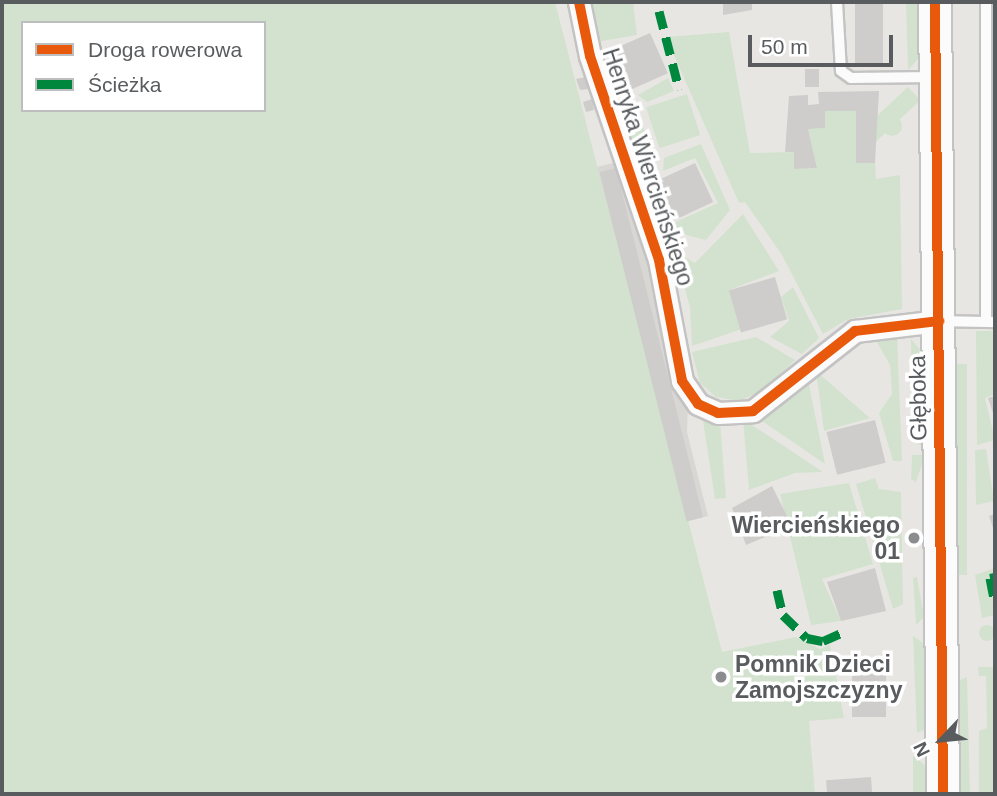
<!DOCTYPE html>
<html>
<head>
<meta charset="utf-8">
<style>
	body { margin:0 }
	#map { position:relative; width:997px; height:796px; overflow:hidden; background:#e8e6e2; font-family:Helvetica,sans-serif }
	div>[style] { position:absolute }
	.industrial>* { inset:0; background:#d9d7d4 }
	.green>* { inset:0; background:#d3e2cf; transform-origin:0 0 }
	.round { border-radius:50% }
	.building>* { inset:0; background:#cecdcb; transform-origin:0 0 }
	.roads { filter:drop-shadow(2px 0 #c4c3c3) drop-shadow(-2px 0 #c4c3c3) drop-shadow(0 2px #c4c3c3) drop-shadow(0 -2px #c4c3c3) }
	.lane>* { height:10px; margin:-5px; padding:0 5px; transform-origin:5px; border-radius:5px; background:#fcfbfb }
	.street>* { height:21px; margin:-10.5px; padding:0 10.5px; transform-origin:10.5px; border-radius:10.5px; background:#fcfbfb }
	.secondary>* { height:32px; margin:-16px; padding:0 16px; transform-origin:16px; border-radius:16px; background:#fcfbfb }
	.quiet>* { height:9px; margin-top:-4.5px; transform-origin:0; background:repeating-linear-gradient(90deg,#00873e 0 18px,transparent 0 27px) }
	.cycleway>* { height:10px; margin:-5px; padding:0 5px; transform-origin:5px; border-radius:5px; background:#e8590c }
	.dots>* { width:19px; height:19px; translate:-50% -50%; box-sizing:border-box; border:4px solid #fff; border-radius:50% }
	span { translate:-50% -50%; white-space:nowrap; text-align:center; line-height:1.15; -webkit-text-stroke:7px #fff; paint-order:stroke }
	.street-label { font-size:23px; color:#595c5f }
	.poi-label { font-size:23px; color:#595c5f; font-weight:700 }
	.right { translate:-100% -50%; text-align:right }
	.left { translate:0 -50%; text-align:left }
	.frame { position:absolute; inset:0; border:4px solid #595c5f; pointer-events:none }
	.legend { position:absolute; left:21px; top:21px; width:245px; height:91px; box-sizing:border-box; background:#fff; border:2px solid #bdbebf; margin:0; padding:9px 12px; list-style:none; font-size:21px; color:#595c5f }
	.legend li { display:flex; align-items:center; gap:14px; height:35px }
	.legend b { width:35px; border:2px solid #bdbebf }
	.north { position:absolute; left:906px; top:705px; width:70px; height:70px; -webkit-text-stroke:5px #fff; paint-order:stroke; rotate:244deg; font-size:19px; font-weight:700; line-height:28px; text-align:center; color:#595c5f }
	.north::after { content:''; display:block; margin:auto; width:24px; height:32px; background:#595c5f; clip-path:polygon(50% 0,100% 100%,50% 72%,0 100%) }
	.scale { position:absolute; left:748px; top:35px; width:145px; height:32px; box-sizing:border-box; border:4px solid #595c5f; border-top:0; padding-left:9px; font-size:21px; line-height:24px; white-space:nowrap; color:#595c5f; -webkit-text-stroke:5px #fff; paint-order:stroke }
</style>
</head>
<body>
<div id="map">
	<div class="industrial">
		<div style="clip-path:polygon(621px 161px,688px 403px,687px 432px,708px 516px,688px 521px,597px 167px)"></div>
	</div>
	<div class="green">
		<div style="clip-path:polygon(evenodd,2px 2px,555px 2px,722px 652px,796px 637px,820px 649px,830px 645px,844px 718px,809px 721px,815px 794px,2px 794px,2px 2px,23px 23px,264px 23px,264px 110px,23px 110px,23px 23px)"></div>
		<div style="clip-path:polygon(582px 2px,633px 2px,637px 35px,590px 43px)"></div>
		<div style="clip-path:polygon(906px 2px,919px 2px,919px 58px,908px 70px)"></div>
		<div style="clip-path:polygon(729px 32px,750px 153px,794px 152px,794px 169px,817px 168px,808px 129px,825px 128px,825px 111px,856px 111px,856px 163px,875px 163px,876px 179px,900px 175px,902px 309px,848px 319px,823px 334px,782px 255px,745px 202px,739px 203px,666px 37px)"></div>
		<div style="clip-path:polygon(668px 78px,674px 91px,647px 102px,638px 95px)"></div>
		<div style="left:908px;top:87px;width:18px;height:197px;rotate:47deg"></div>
		<div style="left:687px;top:94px;width:43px;height:43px;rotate:72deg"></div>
		<div style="clip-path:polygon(632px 103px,653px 150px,652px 165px,637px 180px,611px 104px)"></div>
		<div class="round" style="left:882px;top:116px;width:20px;height:20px"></div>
		<div style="clip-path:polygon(701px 144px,730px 210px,706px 240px,655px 227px,641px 191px,654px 183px,669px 225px,718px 203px,695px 158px,663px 171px,664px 158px)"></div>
		<div style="clip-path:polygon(743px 214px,779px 271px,729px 290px,742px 329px,692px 346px,690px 307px,674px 251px,695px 263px)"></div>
		<div style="clip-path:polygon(793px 287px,819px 338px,802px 354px,770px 337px,789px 321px,781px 297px)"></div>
		<div style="clip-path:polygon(976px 331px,995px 331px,995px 394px,985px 398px,995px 440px,977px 445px)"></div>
		<div style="clip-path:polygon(897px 334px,902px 461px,893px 461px,879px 413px,892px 394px,890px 365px,874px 337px)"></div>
		<div style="clip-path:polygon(756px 337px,795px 360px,762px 391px,739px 401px,716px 397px,700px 383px,692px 352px)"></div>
		<div style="clip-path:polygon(911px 339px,923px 353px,923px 446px,912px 442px)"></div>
		<div style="left:957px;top:364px;width:10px;height:211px"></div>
		<div style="clip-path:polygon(816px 371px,870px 418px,824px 431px)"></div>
		<div style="clip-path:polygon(807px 375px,825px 464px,762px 421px)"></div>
		<div style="clip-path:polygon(743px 419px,823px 472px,795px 473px,749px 490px)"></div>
		<div style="clip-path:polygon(703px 421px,720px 421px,726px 498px,715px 499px)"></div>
		<div style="clip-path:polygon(986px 449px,994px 501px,976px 505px,975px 450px)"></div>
		<div style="clip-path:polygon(912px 455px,925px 455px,916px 482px,911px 479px)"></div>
		<div style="clip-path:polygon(875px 478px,879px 489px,901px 492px,903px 604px,893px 609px,856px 484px)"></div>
		<div style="clip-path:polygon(849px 483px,873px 564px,822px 579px,841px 621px,811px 625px,780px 494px)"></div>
		<div style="clip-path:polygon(995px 568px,995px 615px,982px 618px,975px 575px)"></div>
		<div style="clip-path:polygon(917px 577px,924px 617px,916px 625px,913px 578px)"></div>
		<div class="round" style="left:979px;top:625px;width:16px;height:16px"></div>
		<div style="clip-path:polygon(913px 636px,925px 644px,926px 729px,917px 733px)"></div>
		<div style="clip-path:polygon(978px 667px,995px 667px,995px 794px,979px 794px,979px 731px,987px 728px,986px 676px,979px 676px)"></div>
		<div style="clip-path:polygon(967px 677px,970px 794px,959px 794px,958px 681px)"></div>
		<div style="clip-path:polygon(913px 756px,926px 766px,926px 794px,913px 794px)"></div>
	</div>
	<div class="building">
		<div style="clip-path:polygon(723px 2px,752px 2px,752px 10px,723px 15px)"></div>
		<div style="left:855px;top:2px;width:28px;height:64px"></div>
		<div style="left:991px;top:3px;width:4px;height:85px"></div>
		<div style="left:650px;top:33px;width:44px;height:47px;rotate:66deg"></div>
		<div style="left:805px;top:69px;width:14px;height:18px"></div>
		<div style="clip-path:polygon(586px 77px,589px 89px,580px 90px,576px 79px)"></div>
		<div style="clip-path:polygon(879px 91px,875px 163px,856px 163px,856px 111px,825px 111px,825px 128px,808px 129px,817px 168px,794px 169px,794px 152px,785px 152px,789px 96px,808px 95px,808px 105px,819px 104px,818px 92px)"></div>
		<div style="clip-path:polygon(592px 99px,594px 110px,586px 112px,583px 102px)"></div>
		<div style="clip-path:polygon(992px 129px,995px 129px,995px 215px,993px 215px)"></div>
		<div style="left:695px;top:163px;width:43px;height:46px;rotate:65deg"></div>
		<div style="left:616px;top:168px;width:360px;height:17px;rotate:76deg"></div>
		<div style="left:775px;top:277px;width:44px;height:48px;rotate:74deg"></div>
		<div style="clip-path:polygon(995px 396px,995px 419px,988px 398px)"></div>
		<div style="left:875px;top:420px;width:44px;height:50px;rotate:76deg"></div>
		<div style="clip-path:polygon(772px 486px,792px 526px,746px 545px,732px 508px)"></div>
		<div style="clip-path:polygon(995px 514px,995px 534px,989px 516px)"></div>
		<div style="clip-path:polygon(875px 568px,886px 611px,841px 621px,827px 582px)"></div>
		<div style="left:886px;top:668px;width:49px;height:34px;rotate:90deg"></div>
		<div style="left:871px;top:777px;width:16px;height:45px;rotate:86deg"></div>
	</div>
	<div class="roads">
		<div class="lane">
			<div style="left:837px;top:2px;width:69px;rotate:86.7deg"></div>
			<div style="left:841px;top:71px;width:12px;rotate:35deg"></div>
			<div style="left:851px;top:78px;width:83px;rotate:-0.7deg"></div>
			<div style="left:941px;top:321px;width:54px;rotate:1.1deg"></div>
			<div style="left:986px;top:321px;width:319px;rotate:-90deg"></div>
		</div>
		<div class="street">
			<div style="left:579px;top:2px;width:55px;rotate:78.5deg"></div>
			<div style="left:590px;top:56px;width:215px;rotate:71.3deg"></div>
			<div style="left:659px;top:260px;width:123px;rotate:79.2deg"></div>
			<div style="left:682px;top:381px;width:28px;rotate:55deg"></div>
			<div style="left:698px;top:404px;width:22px;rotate:24deg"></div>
			<div style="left:718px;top:413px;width:35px;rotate:-3deg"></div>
			<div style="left:753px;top:411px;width:130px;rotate:-38.1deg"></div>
			<div style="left:855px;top:331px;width:85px;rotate:-6.8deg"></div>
		</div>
		<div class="secondary">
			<div style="left:935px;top:2px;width:792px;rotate:89.42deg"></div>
		</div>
	</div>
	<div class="quiet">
		<div style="left:659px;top:11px;width:81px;rotate:75.6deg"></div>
		<div style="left:995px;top:577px;width:5px;rotate:169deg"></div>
		<div style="left:990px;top:578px;width:26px;rotate:79deg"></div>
		<div style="left:777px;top:590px;width:26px;rotate:77deg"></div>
		<div style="left:783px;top:615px;width:33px;rotate:44deg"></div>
		<div style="left:807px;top:638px;width:16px;rotate:11deg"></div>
		<div style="left:823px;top:641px;width:22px;rotate:-24deg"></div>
	</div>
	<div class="cycleway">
		<div style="left:579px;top:2px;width:55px;rotate:78.5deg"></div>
		<div style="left:590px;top:56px;width:215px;rotate:71.3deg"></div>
		<div style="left:659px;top:260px;width:123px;rotate:79.2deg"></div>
		<div style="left:682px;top:381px;width:28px;rotate:55deg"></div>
		<div style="left:698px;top:404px;width:22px;rotate:24deg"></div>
		<div style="left:718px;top:413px;width:35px;rotate:-3deg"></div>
		<div style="left:753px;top:411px;width:130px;rotate:-38.1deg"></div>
		<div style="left:855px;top:331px;width:85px;rotate:-6.8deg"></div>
		<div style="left:935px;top:2px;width:792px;rotate:89.42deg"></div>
	</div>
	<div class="dots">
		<div style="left:914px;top:538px;background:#8b8c8d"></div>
		<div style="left:721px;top:677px;background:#8b8c8d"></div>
	</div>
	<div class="street-label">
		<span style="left:648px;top:167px;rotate:72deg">Henryka Wiercieńskiego</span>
		<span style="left:918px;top:398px;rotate:-91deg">Głęboka</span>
	</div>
	<div class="poi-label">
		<span class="right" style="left:900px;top:538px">Wiercieńskiego<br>01</span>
		<span class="left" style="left:735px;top:677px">Pomnik Dzieci<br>Zamojszczyzny</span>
	</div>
	<div class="frame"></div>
	<ul class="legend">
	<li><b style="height:9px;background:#e8590c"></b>Droga rowerowa</li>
	<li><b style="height:9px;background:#00873e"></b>Ścieżka</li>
	</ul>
	<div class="north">N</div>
	<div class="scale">50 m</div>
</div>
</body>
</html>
